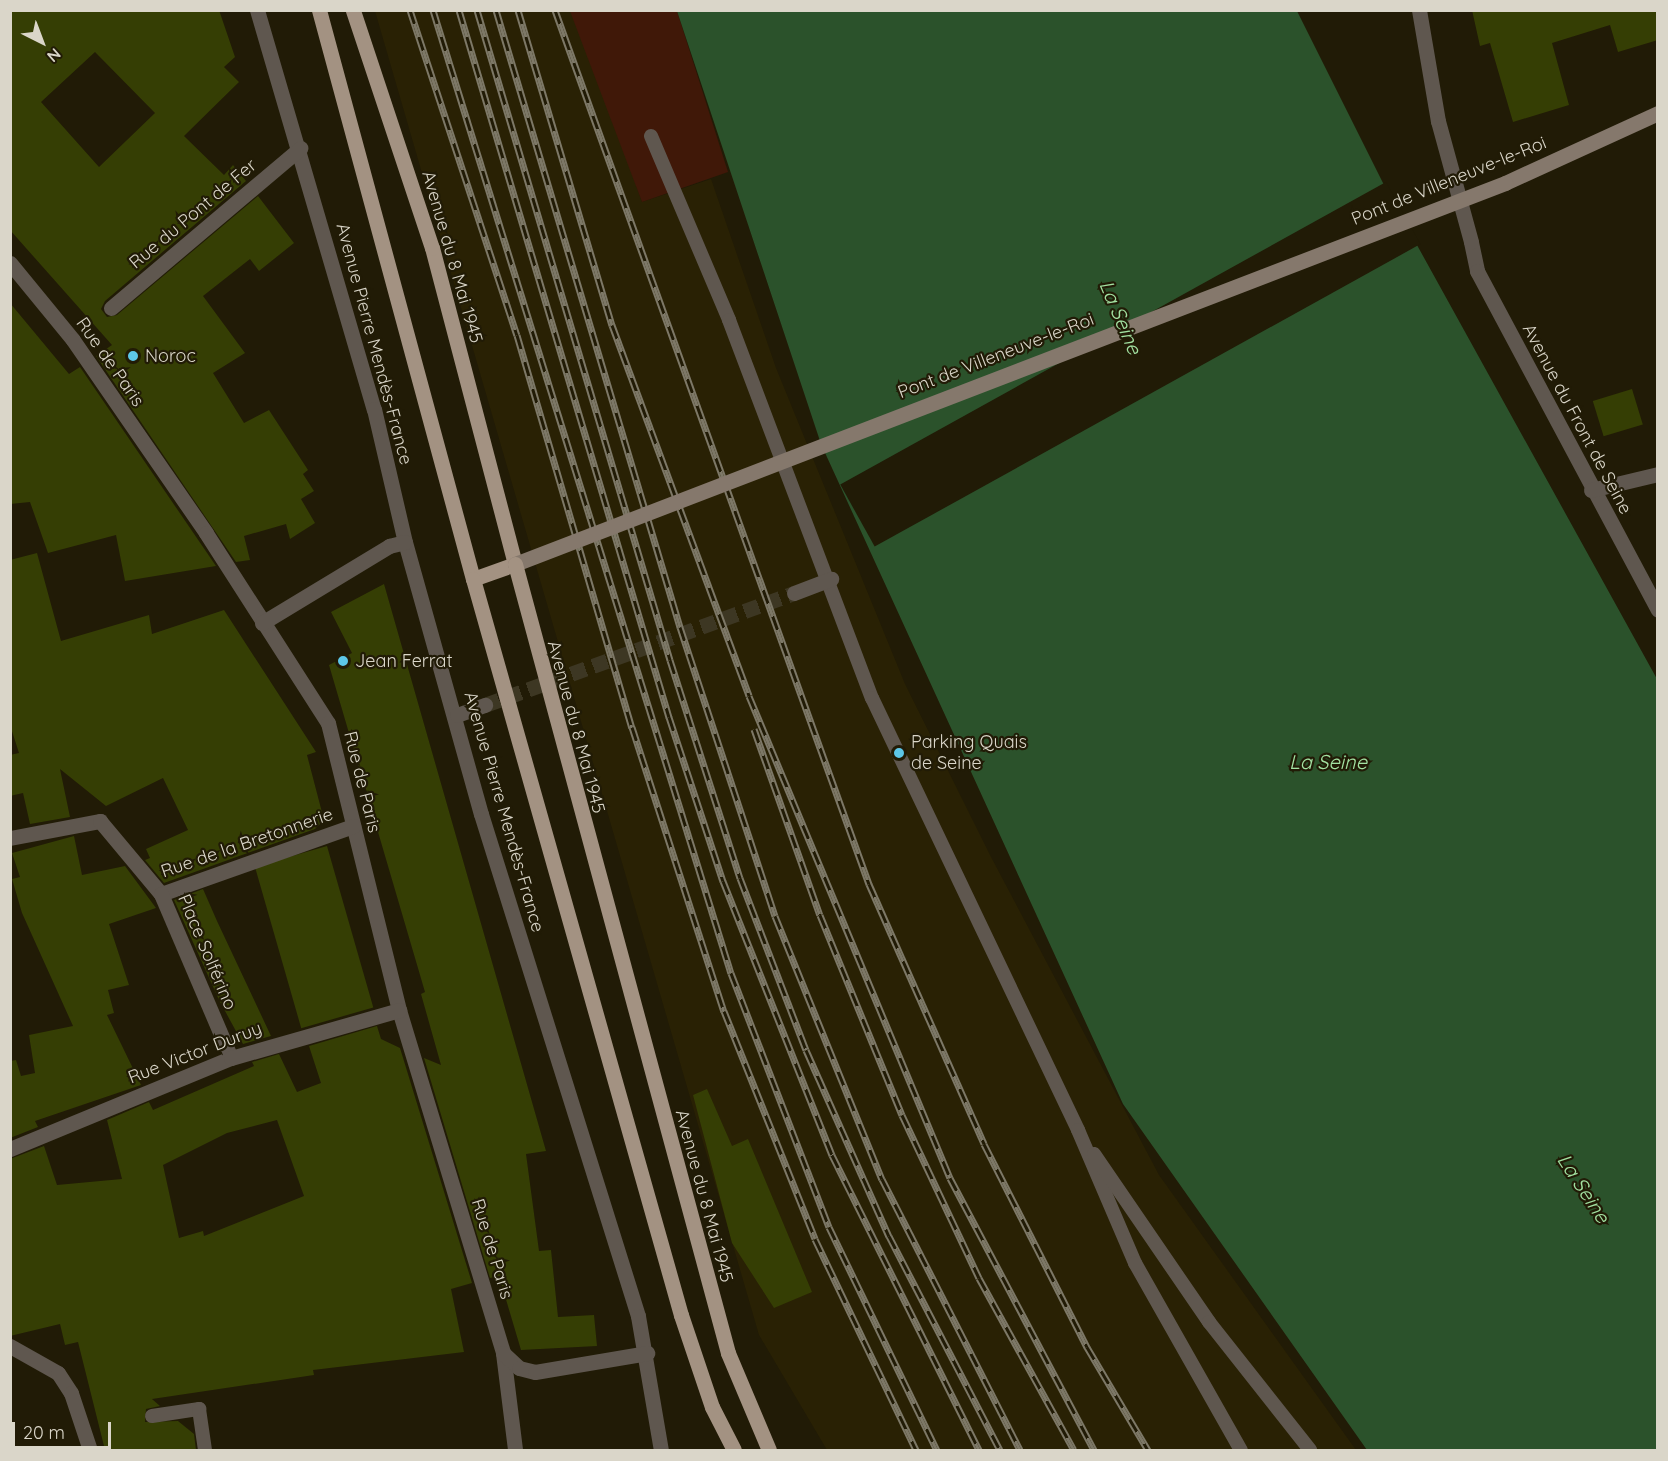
<!DOCTYPE html>
<html>
<head>
<meta charset="utf-8">
<style>
	body { margin:0 }
	#map { position:relative; width:1668px; height:1461px; overflow:hidden; background:#211b06; font-family:Quicksand,sans-serif }
	div>[style] { position:absolute }
	.built>* { inset:0; background:#292104 }
	.green>* { inset:0; background:#401808 }
	.water>* { inset:0; background:#2b522b }
	.pier>* { inset:0; background:#211b06; transform-origin:0 0 }
	.building>* { inset:0; background:#353e04; transform-origin:0 0 }
	.minor-tunnel>* { height:15px; margin-top:-7.5px; transform-origin:0; background:repeating-linear-gradient(90deg,#3d3723 0 15px,transparent 0 23px) }
	.service>* { height:14px; margin:-7px; padding:0 7px; transform-origin:7px; border-radius:7px; background:#5f574f }
	.pedestrian>* { height:15px; margin:-7.5px; padding:0 7.5px; transform-origin:7.5px; border-radius:7.5px; background:#5f574f }
	.minor>* { height:15px; margin:-7.5px; padding:0 7.5px; transform-origin:7.5px; border-radius:7.5px; background:#5f574f }
	.tertiary>* { height:15px; margin:-7.5px; padding:0 7.5px; transform-origin:7.5px; border-radius:7.5px; background:#5f574f }
	.secondary>* { height:15px; margin:-7.5px; padding:0 7.5px; transform-origin:7.5px; border-radius:7.5px; background:#85786c }
	.primary>* { height:15px; margin:-7.5px; padding:0 7.5px; transform-origin:7.5px; border-radius:7.5px; background:#a39282 }
	.rail>* { height:7px; margin-top:-3.5px; transform-origin:0; background:repeating-linear-gradient(90deg,#211b06 0 14px,#7d7867 0 28px); box-sizing:border-box; border-block:2px solid #7d7867 }
	.secondary-bridge>* { height:15px; margin:-7.5px; padding:0 7.5px; transform-origin:7.5px; border-radius:7.5px; background:#85786c }
	.primary-bridge>* { height:15px; margin:-7.5px; padding:0 7.5px; transform-origin:7.5px; border-radius:7.5px; background:#a39282 }
	.dots>* { width:16px; height:16px; translate:-50% -50%; box-sizing:border-box; border:3px solid #211b06; border-radius:50% }
	span { translate:-50% -50%; white-space:nowrap; text-align:center; line-height:1.15; -webkit-text-stroke:4.5px #211b06; paint-order:stroke }
	.street-label { font-size:18px; color:#dad6c9 }
	.poi-label { font-size:18px; color:#dad6c9 }
	.left { translate:0 -50%; text-align:left }
	.water-label { font-size:20px; color:#a3e2a2; font-style:italic }
	.frame { position:absolute; inset:0; border:12px solid #dad6c9; pointer-events:none }
	.north { position:absolute; left:12px; top:12px; width:60px; height:60px; -webkit-text-stroke:4px #211b06; paint-order:stroke; rotate:138deg; font-size:16px; font-weight:700; line-height:24px; text-align:center; color:#dad6c9 }
	.north::after { content:''; display:block; margin:auto; width:21px; height:27px; background:#dad6c9; clip-path:polygon(50% 0,100% 100%,50% 72%,0 100%) }
	.scale { position:absolute; left:12px; top:1422px; width:99px; height:27px; box-sizing:border-box; border:3px solid #dad6c9; border-top:0; padding-left:8px; font-size:18px; line-height:21px; white-space:nowrap; color:#dad6c9; -webkit-text-stroke:4px #211b06; paint-order:stroke }
</style>
</head>
<body>
<div id="map">
	<div class="built">
		<div style="clip-path:polygon(375px 11px,574px 11px,642px 202px,711px 179px,776px 368px,905px 684px,990px 855px,1159px 1175px,1356px 1450px,827px 1450px,759px 1335px)"></div>
	</div>
	<div class="green">
		<div style="clip-path:polygon(570px 11px,677px 11px,728px 172px,642px 202px)"></div>
	</div>
	<div class="water">
		<div style="clip-path:polygon(677px 11px,1297px 11px,1386px 189px,1657px 679px,1657px 1450px,1367px 1450px,1123px 1104px,821px 444px)"></div>
	</div>
	<div class="pier">
		<div style="left:1386px;top:182px;width:71px;height:624px;rotate:61deg"></div>
	</div>
	<div class="building">
		<div style="clip-path:polygon(evenodd,10px 10px,219px 10px,235px 57px,224px 67px,239px 82px,184px 136px,224px 175px,233px 165px,246px 181px,105px 301px,101px 309px,107px 317px,117px 315px,258px 196px,294px 243px,259px 271px,250px 259px,203px 296px,245px 353px,213px 373px,244px 423px,269px 410px,308px 470px,303px 474px,314px 491px,301px 499px,315px 523px,290px 539px,286px 524px,244px 536px,250px 560px,236px 562px,96px 356px,112px 345px,10px 230px,10px 10px,95px 52px,155px 113px,99px 167px,41px 102px,95px 52px)"></div>
		<div style="clip-path:polygon(1472px 10px,1658px 10px,1658px 40px,1618px 52px,1610px 25px,1552px 43px,1569px 105px,1513px 122px,1490px 43px,1480px 46px)"></div>
		<div style="clip-path:polygon(10px 303px,69px 374px,80px 367px,216px 566px,125px 581px,116px 535px,48px 553px,30px 502px,10px 504px)"></div>
		<div style="left:1632px;top:389px;width:37px;height:41px;rotate:73deg"></div>
		<div style="clip-path:polygon(37px 553px,61px 641px,149px 615px,152px 634px,224px 610px,316px 752px,307px 755px,324px 820px,315px 829px,164px 883px,145px 860px,150px 858px,146px 849px,188px 830px,163px 778px,106px 806px,60px 769px,70px 817px,30px 824px,23px 793px,10px 796px,10px 755px,19px 753px,10px 725px,10px 560px)"></div>
		<div style="clip-path:polygon(384px 584px,546px 1151px,526px 1154px,539px 1251px,551px 1250px,558px 1317px,594px 1315px,597px 1346px,521px 1350px,499px 1276px,490px 1278px,424px 1058px,441px 1065px,421px 994px,425px 992px,329px 665px,352px 653px,331px 612px)"></div>
		<div style="clip-path:polygon(74px 836px,82px 875px,125px 866px,156px 908px,109px 924px,129px 985px,108px 990px,114px 1013px,107px 1015px,141px 1085px,35px 1121px,38px 1127px,10px 1138px,10px 1061px,16px 1060px,21px 1076px,35px 1073px,29px 1035px,73px 1026px,22px 913px,12px 879px,20px 877px,12px 853px)"></div>
		<div style="left:327px;top:846px;width:168px;height:75px;rotate:74deg"></div>
		<div style="clip-path:polygon(203px 889px,217px 921px,271px 1036px,243px 1044px,219px 1000px,174px 900px)"></div>
		<div style="clip-path:polygon(evenodd,377px 1026px,381px 1039px,400px 1048px,472px 1283px,451px 1289px,464px 1352px,313px 1370px,314px 1375px,152px 1399px,160px 1406px,146px 1409px,145px 1422px,178px 1421px,194px 1434px,196px 1450px,105px 1450px,78px 1342px,65px 1345px,60px 1324px,10px 1336px,10px 1159px,44px 1146px,57px 1185px,122px 1179px,107px 1120px,149px 1102px,153px 1110px,254px 1066px,252px 1062px,279px 1054px,297px 1092px,321px 1083px,309px 1046px,377px 1026px,277px 1120px,304px 1196px,204px 1236px,203px 1231px,179px 1238px,163px 1165px,227px 1133px,277px 1120px)"></div>
		<div style="clip-path:polygon(707px 1089px,732px 1146px,748px 1139px,812px 1292px,774px 1308px,732px 1243px,693px 1095px)"></div>
	</div>
	<div class="minor-tunnel">
		<div style="left:485px;top:705px;width:329px;rotate:-19.9deg"></div>
	</div>
	<div class="service">
		<div style="left:651px;top:136px;width:200px;rotate:67deg"></div>
		<div style="left:729px;top:320px;width:404px;rotate:69.3deg"></div>
		<div style="left:872px;top:698px;width:479px;rotate:64.5deg"></div>
		<div style="left:1078px;top:1130px;width:145px;rotate:66.8deg"></div>
		<div style="left:1135px;top:1263px;width:215px;rotate:60.5deg"></div>
		<div style="left:1094px;top:1154px;width:204px;rotate:55.6deg"></div>
		<div style="left:1209px;top:1322px;width:163px;rotate:51.7deg"></div>
		<div style="left:152px;top:1416px;width:48px;rotate:-8.5deg"></div>
		<div style="left:199px;top:1409px;width:41px;rotate:81.7deg"></div>
	</div>
	<div class="pedestrian">
		<div style="left:503px;top:1353px;width:98px;rotate:82.9deg"></div>
	</div>
	<div class="minor">
		<div style="left:257px;top:10px;width:416px;rotate:73.7deg"></div>
		<div style="left:374px;top:409px;width:137px;rotate:76.9deg"></div>
		<div style="left:405px;top:542px;width:282px;rotate:74.4deg"></div>
		<div style="left:481px;top:814px;width:526px;rotate:72.63deg"></div>
		<div style="left:638px;top:1316px;width:136px;rotate:80.3deg"></div>
		<div style="left:1471px;top:242px;width:30px;rotate:78deg"></div>
		<div style="left:1477px;top:271px;width:384px;rotate:61.9deg"></div>
		<div style="left:10px;top:263px;width:99px;rotate:50.7deg"></div>
		<div style="left:73px;top:340px;width:234px;rotate:55.4deg"></div>
		<div style="left:206px;top:533px;width:226px;rotate:57.3deg"></div>
		<div style="left:328px;top:723px;width:296px;rotate:76.1deg"></div>
		<div style="left:399px;top:1010px;width:358px;rotate:73.1deg"></div>
		<div style="left:503px;top:1353px;width:22px;rotate:43deg"></div>
		<div style="left:519px;top:1368px;width:16px;rotate:14deg"></div>
		<div style="left:535px;top:1372px;width:114px;rotate:-9.6deg"></div>
		<div style="left:111px;top:308px;width:248px;rotate:-40.2deg"></div>
		<div style="left:1591px;top:490px;width:69px;rotate:-13.4deg"></div>
		<div style="left:794px;top:593px;width:40px;rotate:-21deg"></div>
		<div style="left:262px;top:623px;width:149px;rotate:-31.2deg"></div>
		<div style="left:389px;top:546px;width:16px;rotate:-14deg"></div>
		<div style="left:457px;top:715px;width:30px;rotate:-20deg"></div>
		<div style="left:10px;top:838px;width:92px;rotate:-10.7deg"></div>
		<div style="left:100px;top:821px;width:95px;rotate:50.1deg"></div>
		<div style="left:161px;top:894px;width:204px;rotate:-19.5deg"></div>
		<div style="left:161px;top:894px;width:178px;rotate:66.9deg"></div>
		<div style="left:10px;top:1149px;width:239px;rotate:-22.4deg"></div>
		<div style="left:231px;top:1058px;width:175px;rotate:-15.9deg"></div>
		<div style="left:10px;top:1346px;width:55px;rotate:29.4deg"></div>
		<div style="left:58px;top:1373px;width:24px;rotate:57deg"></div>
		<div style="left:71px;top:1393px;width:60px;rotate:71.6deg"></div>
	</div>
	<div class="tertiary">
		<div style="left:1419px;top:10px;width:113px;rotate:80.3deg"></div>
		<div style="left:1438px;top:121px;width:125px;rotate:74.7deg"></div>
	</div>
	<div class="secondary">
		<div style="left:1505px;top:183px;width:168px;rotate:-24.6deg"></div>
	</div>
	<div class="primary">
		<div style="left:319px;top:10px;width:589px;rotate:74.86deg"></div>
		<div style="left:473px;top:579px;width:45px;rotate:-19.7deg"></div>
		<div style="left:515px;top:564px;width:327px;rotate:-104.7deg"></div>
		<div style="left:432px;top:248px;width:251px;rotate:-108.4deg"></div>
		<div style="left:728px;top:1353px;width:105px;rotate:67.1deg"></div>
	</div>
	<div class="rail">
		<div style="left:410px;top:10px;width:342px;rotate:71.8deg"></div>
		<div style="left:517px;top:335px;width:409px;rotate:73.7deg"></div>
		<div style="left:632px;top:727px;width:299px;rotate:72.1deg"></div>
		<div style="left:724px;top:1011px;width:245px;rotate:68.2deg"></div>
		<div style="left:815px;top:1239px;width:234px;rotate:64.4deg"></div>
		<div style="left:433px;top:10px;width:1008px;rotate:72.81deg"></div>
		<div style="left:731px;top:973px;width:272px;rotate:68.9deg"></div>
		<div style="left:829px;top:1227px;width:248px;rotate:64.2deg"></div>
		<div style="left:459px;top:10px;width:738px;rotate:73.46deg"></div>
		<div style="left:669px;top:717px;width:173px;rotate:71.8deg"></div>
		<div style="left:723px;top:881px;width:295px;rotate:68.3deg"></div>
		<div style="left:832px;top:1155px;width:330px;rotate:63.5deg"></div>
		<div style="left:477px;top:10px;width:678px;rotate:73.46deg"></div>
		<div style="left:670px;top:660px;width:229px;rotate:72.2deg"></div>
		<div style="left:740px;top:878px;width:184px;rotate:69deg"></div>
		<div style="left:806px;top:1050px;width:204px;rotate:66deg"></div>
		<div style="left:889px;top:1236px;width:241px;rotate:62.6deg"></div>
		<div style="left:496px;top:10px;width:644px;rotate:73.39deg"></div>
		<div style="left:680px;top:627px;width:304px;rotate:71.8deg"></div>
		<div style="left:775px;top:916px;width:284px;rotate:67.9deg"></div>
		<div style="left:882px;top:1179px;width:304px;rotate:63deg"></div>
		<div style="left:518px;top:10px;width:329px;rotate:73.4deg"></div>
		<div style="left:612px;top:325px;width:395px;rotate:69.7deg"></div>
		<div style="left:749px;top:696px;width:522px;rotate:67.36deg"></div>
		<div style="left:950px;top:1178px;width:308px;rotate:62.1deg"></div>
		<div style="left:555px;top:10px;width:929px;rotate:70.24deg"></div>
		<div style="left:869px;top:884px;width:284px;rotate:66.1deg"></div>
		<div style="left:984px;top:1144px;width:228px;rotate:63.1deg"></div>
		<div style="left:1087px;top:1347px;width:120px;rotate:59.4deg"></div>
		<div style="left:754px;top:729px;width:197px;rotate:70.5deg"></div>
		<div style="left:820px;top:915px;width:216px;rotate:67.7deg"></div>
		<div style="left:902px;top:1115px;width:180px;rotate:64.7deg"></div>
		<div style="left:979px;top:1278px;width:196px;rotate:61.1deg"></div>
	</div>
	<div class="secondary-bridge">
		<div style="left:515px;top:564px;width:1061px;rotate:-21.05deg"></div>
	</div>
	<div class="primary-bridge">
		<div style="left:515px;top:564px;width:817px;rotate:74.89deg"></div>
		<div style="left:473px;top:579px;width:765px;rotate:74.22deg"></div>
		<div style="left:681px;top:1315px;width:97px;rotate:71.4deg"></div>
		<div style="left:712px;top:1407px;width:48px;rotate:62.9deg"></div>
	</div>
	<div class="dots">
		<div style="left:133px;top:356px;background:#5dc7e8"></div>
		<div style="left:343px;top:661px;background:#5dc7e8"></div>
		<div style="left:899px;top:753px;background:#5dc7e8"></div>
	</div>
	<div class="street-label">
		<span style="left:1449px;top:181px;rotate:-22deg">Pont de Villeneuve-le-Roi</span>
		<span style="left:193px;top:214px;rotate:-40deg">Rue du Pont de Fer</span>
		<span style="left:452px;top:257px;rotate:74deg">Avenue du 8 Mai 1945</span>
		<span style="left:374px;top:344px;rotate:75deg">Avenue Pierre Mendès-France</span>
		<span style="left:996px;top:356px;rotate:-21deg">Pont de Villeneuve-le-Roi</span>
		<span style="left:110px;top:362px;rotate:55deg">Rue de Paris</span>
		<span style="left:1577px;top:419px;rotate:62deg">Avenue du Front de Seine</span>
		<span style="left:576px;top:727px;rotate:75deg">Avenue du 8 Mai 1945</span>
		<span style="left:362px;top:782px;rotate:76deg">Rue de Paris</span>
		<span style="left:504px;top:812px;rotate:74deg">Avenue Pierre Mendès-France</span>
		<span style="left:247px;top:843px;rotate:-19deg">Rue de la Bretonnerie</span>
		<span style="left:207px;top:952px;rotate:67deg">Place Solférino</span>
		<span style="left:195px;top:1053px;rotate:-21deg">Rue Victor Duruy</span>
		<span style="left:704px;top:1196px;rotate:75deg">Avenue du 8 Mai 1945</span>
		<span style="left:492px;top:1249px;rotate:73deg">Rue de Paris</span>
	</div>
	<div class="poi-label">
		<span class="left" style="left:145px;top:356px">Noroc</span>
		<span class="left" style="left:355px;top:661px">Jean Ferrat</span>
		<span class="left" style="left:911px;top:753px">Parking Quais<br>de Seine</span>
	</div>
	<div class="water-label">
		<span style="left:1121px;top:317px;rotate:67deg">La Seine</span>
		<span style="left:1328px;top:761px">La Seine</span>
		<span style="left:1584px;top:1188px;rotate:57deg">La Seine</span>
	</div>
	<div class="frame"></div>
	<div class="north">N</div>
	<div class="scale">20 m</div>
</div>
</body>
</html>
